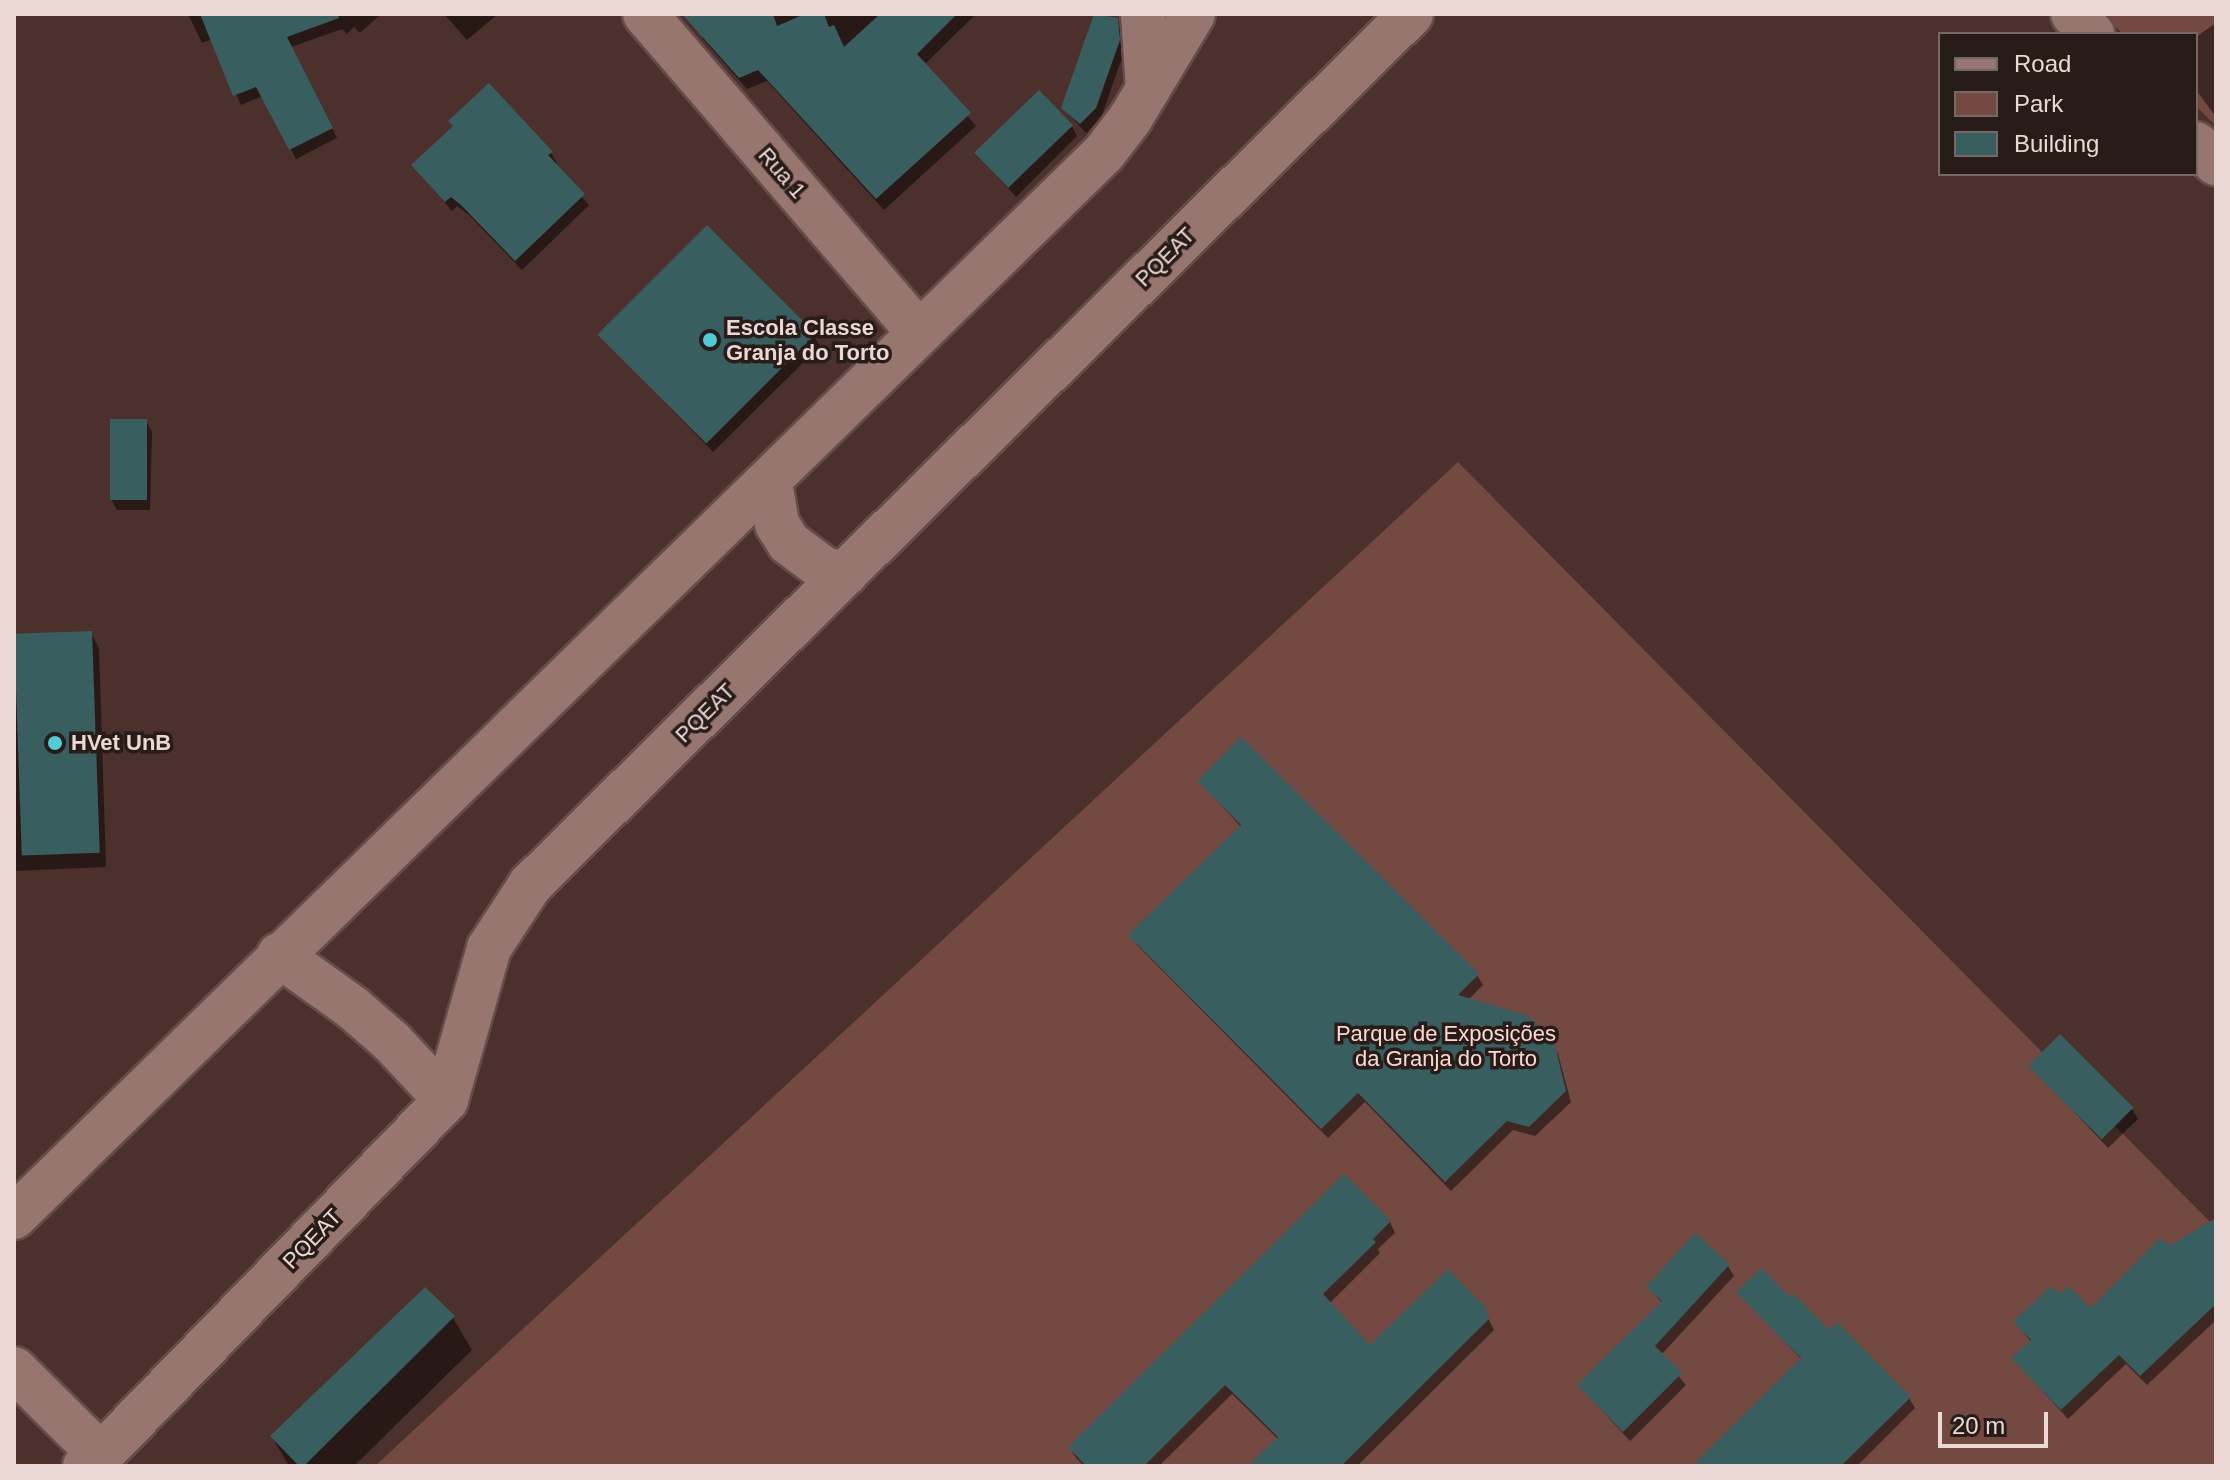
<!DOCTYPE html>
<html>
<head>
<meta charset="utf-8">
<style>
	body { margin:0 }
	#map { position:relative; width:2230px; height:1480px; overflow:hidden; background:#4b302b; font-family:Arial,sans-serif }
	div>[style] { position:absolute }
	.green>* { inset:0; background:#744942 }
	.shadow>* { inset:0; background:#0007 }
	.building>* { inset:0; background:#395e5f; transform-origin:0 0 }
	.roads { filter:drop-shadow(2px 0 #644d49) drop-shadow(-2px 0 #644d49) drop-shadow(0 2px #644d49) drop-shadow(0 -2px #644d49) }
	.minor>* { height:44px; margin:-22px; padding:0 22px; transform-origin:22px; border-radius:22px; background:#977670 }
	.tertiary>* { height:44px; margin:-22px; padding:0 22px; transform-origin:22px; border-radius:22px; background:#977670 }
	.dots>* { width:22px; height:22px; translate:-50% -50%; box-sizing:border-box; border:4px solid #281c19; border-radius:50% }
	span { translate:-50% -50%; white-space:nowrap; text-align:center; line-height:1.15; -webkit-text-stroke:7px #281c19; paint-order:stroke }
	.street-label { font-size:22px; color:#ebd8d5 }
	.poi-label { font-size:22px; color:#ebd8d5; font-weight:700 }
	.left { translate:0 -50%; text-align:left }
	.park-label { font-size:22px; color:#fcd8d1 }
	.frame { position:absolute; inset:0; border:16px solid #ebd8d5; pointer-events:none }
	.legend { position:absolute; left:1938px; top:32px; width:260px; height:144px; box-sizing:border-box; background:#281c19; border:2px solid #766764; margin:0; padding:10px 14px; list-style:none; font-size:24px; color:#ebd8d5 }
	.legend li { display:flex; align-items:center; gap:16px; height:40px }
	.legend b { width:40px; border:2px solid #766764 }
	.scale { position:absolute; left:1938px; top:1412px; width:110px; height:36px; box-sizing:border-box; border:4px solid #ebd8d5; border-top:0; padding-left:10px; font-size:24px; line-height:28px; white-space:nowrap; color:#ebd8d5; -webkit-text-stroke:6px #281c19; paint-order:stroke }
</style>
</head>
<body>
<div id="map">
	<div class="green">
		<div style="clip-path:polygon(2102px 14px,2216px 14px,2216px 126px,2196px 106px,2196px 34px,2123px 34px)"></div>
		<div style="clip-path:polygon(1458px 462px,2216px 1228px,2216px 1466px,375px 1466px)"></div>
	</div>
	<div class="shadow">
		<div style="clip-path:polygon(188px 14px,381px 14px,360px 33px,354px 27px,347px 34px,342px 29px,291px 47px,337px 138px,296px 159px,263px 96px,241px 105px,212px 39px,202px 43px)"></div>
		<div style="clip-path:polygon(444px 14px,498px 14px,467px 40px)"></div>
		<div style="clip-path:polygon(691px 14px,976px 14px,924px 65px,976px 126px,884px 210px,767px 81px,747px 89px,703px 39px)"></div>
		<div style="clip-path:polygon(1096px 14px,1117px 19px,1123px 30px,1124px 52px,1101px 118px,1086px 133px,1063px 108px)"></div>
		<div style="clip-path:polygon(2216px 23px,2216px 117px,2196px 90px,2196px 37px)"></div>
		<div style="clip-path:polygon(1072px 126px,1077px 136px,1016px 197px,978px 155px)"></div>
		<div style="clip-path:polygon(551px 153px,557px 163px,554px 165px,589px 205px,522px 270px,469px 215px,457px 206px,452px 211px,413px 165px)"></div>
		<div style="clip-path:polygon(599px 334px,814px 336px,820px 346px,713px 452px)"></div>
		<div style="clip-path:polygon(146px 421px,152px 432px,150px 510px,117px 510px,111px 499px)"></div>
		<div style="clip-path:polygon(91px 633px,99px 648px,106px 867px,14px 871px,14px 636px)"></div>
		<div style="clip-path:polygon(1199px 781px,1477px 975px,1483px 985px,1468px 1000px,1552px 1043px,1558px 1054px,1571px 1102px,1535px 1136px,1513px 1130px,1451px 1191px,1365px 1102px,1328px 1138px,1137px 945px,1131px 935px,1241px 827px)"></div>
		<div style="clip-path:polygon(2031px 1066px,2132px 1109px,2138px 1119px,2108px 1148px)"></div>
		<div style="clip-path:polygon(2216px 1220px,2216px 1320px,2147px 1385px,2126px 1364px,2068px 1419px,2014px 1359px,2031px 1342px,2016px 1323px,2060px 1297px,2091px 1311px,2168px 1249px)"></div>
		<div style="clip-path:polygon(1390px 1222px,1395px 1233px,1378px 1249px,1380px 1253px,1329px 1304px,1370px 1348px,1483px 1308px,1494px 1330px,1357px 1466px,1251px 1466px,1278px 1439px,1232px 1394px,1159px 1466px,1084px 1466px,1076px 1458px,1070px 1448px)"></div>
		<div style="clip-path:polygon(1728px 1266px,1734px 1276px,1661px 1355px,1686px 1385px,1630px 1441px,1579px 1385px,1662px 1303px,1649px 1287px)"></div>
		<div style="clip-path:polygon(1739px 1292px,1790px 1299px,1909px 1398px,1915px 1408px,1857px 1466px,1695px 1466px,1802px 1360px)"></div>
		<div style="clip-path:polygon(453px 1318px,472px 1350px,354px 1466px,289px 1466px,272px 1437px)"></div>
	</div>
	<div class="building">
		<div style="clip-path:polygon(200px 14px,338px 14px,339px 18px,287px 37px,333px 128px,289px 150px,256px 87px,233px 96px)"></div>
		<div style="clip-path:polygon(682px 14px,773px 14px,777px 26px,805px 14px,824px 14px,829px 27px,834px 25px,844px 47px,880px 14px,957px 14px,917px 54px,971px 113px,876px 199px,758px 70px,739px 78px)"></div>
		<div style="clip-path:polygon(1094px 14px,1118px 18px,1120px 40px,1096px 108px,1080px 124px,1061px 108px)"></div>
		<div style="clip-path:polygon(489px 83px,553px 152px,548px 155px,585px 194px,515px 261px,461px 205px,451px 197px,445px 202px,411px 165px,453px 126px,448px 121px)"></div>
		<div style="left:1039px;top:90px;width:49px;height:90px;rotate:46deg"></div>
		<div style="left:707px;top:225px;width:154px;height:155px;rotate:45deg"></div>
		<div style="left:110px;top:419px;width:37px;height:81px"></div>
		<div style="left:92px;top:631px;width:222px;height:78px;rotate:88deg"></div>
		<div style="clip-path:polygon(1241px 737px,1479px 974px,1458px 995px,1529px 1016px,1554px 1041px,1566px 1091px,1529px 1127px,1507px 1121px,1445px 1182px,1358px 1093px,1321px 1129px,1128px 935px,1241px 825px,1197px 781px)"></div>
		<div style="left:2060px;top:1034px;width:104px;height:45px;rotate:45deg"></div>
		<div style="clip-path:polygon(1344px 1174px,1391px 1221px,1373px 1239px,1376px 1242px,1323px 1294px,1370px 1345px,1448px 1269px,1485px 1307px,1489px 1319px,1341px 1466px,1248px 1466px,1278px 1437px,1225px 1385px,1144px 1466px,1086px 1466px,1068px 1447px)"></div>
		<div style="clip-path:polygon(2216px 1218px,2216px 1304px,2140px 1376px,2119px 1355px,2061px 1410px,2011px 1358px,2031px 1340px,2013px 1322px,2051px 1286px,2060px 1294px,2068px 1286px,2091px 1308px,2160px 1238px,2169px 1246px)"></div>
		<div style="clip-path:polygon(1695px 1233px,1730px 1264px,1655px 1346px,1682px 1373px,1623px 1432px,1577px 1385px,1662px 1301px,1646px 1287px)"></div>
		<div style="clip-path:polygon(1761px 1268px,1790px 1297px,1793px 1293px,1829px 1330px,1837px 1322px,1911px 1397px,1841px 1466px,1692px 1466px,1801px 1358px,1736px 1292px)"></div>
		<div style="clip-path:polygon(425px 1287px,455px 1316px,304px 1466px,299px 1466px,270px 1436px)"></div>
	</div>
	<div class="roads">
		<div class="minor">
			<div style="left:645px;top:14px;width:420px;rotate:49.3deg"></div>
			<div style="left:1143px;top:14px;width:75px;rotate:86.2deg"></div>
			<div style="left:2073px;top:14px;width:28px;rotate:46deg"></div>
			<div style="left:2196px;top:144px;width:28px;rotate:44deg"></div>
		</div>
		<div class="tertiary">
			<div style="left:770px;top:482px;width:43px;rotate:80.5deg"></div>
			<div style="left:777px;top:524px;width:22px;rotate:58deg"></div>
			<div style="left:789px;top:543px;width:44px;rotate:36.6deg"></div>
			<div style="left:824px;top:569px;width:22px;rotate:13deg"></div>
			<div style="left:279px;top:955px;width:91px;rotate:35.6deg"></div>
			<div style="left:353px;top:1008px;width:52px;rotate:41.1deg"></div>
			<div style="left:392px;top:1042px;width:79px;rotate:47deg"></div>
			<div style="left:14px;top:1217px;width:1523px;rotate:-44.31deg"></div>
			<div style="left:1104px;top:153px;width:43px;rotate:-52.6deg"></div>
			<div style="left:1130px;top:119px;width:122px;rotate:-59deg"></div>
			<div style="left:14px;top:1369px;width:122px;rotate:44.7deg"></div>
			<div style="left:85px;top:1466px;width:19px;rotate:-35deg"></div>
			<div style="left:101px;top:1455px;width:495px;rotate:-45.8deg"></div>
			<div style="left:446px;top:1100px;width:158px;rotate:-74.2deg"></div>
			<div style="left:489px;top:948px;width:75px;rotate:-56.9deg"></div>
			<div style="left:530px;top:885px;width:1239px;rotate:-44.67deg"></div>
		</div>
	</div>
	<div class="dots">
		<div style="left:710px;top:340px;background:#51ccd2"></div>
		<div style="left:55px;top:743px;background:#51ccd2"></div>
	</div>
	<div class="street-label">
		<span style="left:782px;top:173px;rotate:49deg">Rua 1</span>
		<span style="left:1165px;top:257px;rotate:-45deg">PQEAT</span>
		<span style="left:705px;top:713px;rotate:-45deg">PQEAT</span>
		<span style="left:312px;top:1239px;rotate:-46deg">PQEAT</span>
	</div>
	<div class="poi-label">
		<span class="left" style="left:726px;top:340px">Escola Classe<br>Granja do Torto</span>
		<span class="left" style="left:71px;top:743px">HVet UnB</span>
	</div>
	<div class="park-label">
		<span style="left:1446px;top:1046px">Parque de Exposições<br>da Granja do Torto</span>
	</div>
	<div class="frame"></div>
	<ul class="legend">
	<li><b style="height:10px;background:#977670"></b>Road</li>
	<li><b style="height:22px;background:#744942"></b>Park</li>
	<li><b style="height:22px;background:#395e5f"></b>Building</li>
	</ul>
	<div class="scale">20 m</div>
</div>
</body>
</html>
